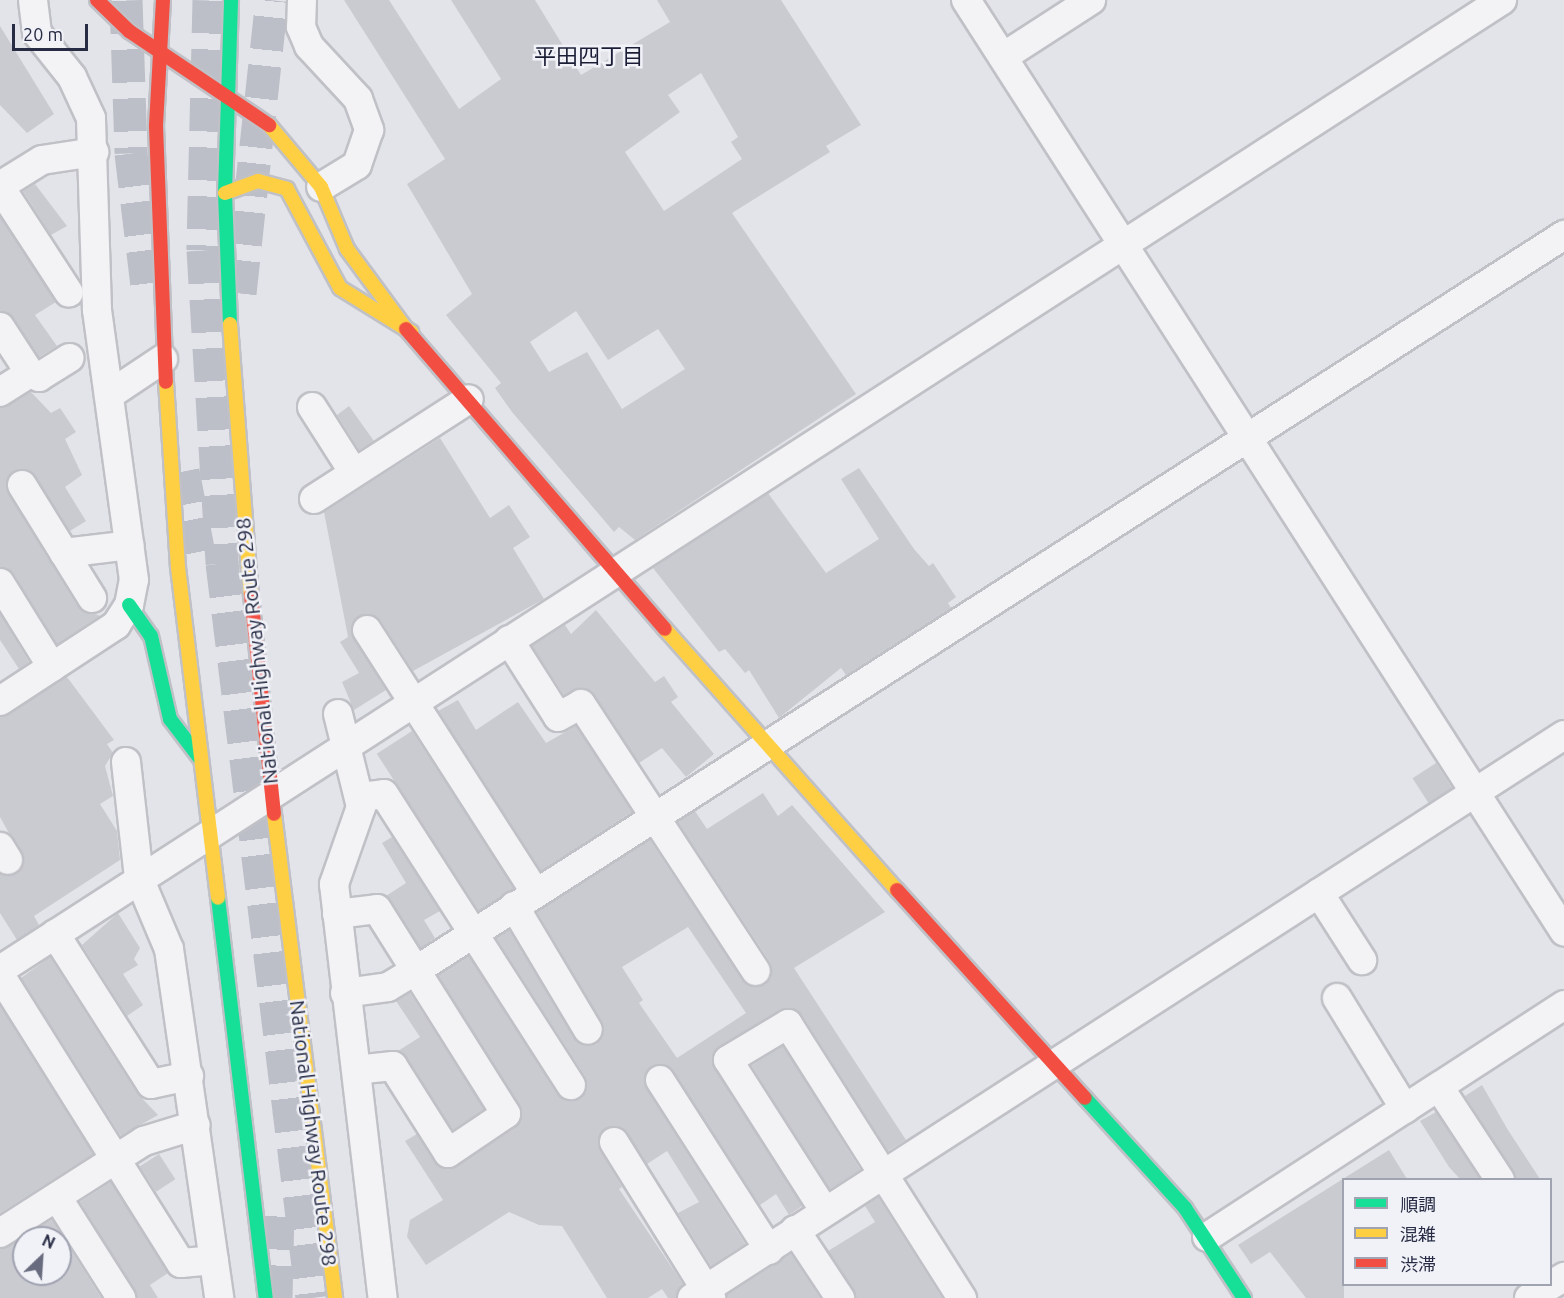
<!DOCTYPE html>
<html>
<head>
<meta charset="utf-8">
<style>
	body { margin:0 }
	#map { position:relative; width:1564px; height:1298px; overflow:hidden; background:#e3e4e9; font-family:Ubuntu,"Noto Sans JP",sans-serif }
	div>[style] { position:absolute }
	.building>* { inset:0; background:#cacbd1; transform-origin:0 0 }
	.highway-tunnel>* { height:33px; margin-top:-16.5px; transform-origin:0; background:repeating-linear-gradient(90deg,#bdbfc8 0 33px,transparent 0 49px) }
	.roads { filter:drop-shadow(2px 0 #c0c1c7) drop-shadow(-2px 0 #c0c1c7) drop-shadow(0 2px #c0c1c7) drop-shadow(0 -2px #c0c1c7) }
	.street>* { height:28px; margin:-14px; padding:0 14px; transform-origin:14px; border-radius:14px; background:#f3f3f5 }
	.fast>* { height:14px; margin:-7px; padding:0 7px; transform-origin:7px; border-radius:7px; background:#16e098 }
	.slow>* { height:14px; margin:-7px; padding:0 7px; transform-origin:7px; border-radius:7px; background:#ffcf43 }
	.jam>* { height:14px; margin:-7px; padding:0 7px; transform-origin:7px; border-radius:7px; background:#f24e42 }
	span { translate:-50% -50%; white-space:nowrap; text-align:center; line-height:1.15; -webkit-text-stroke:5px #f1f2f8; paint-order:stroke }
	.street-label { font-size:21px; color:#272c44 }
	.neighbourhood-label { font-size:22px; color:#1a1d35 }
	.legend { position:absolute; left:1342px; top:1178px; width:210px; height:108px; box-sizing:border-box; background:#f1f2f8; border:2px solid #a0a3b0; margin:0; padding:8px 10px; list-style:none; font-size:18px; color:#272c44 }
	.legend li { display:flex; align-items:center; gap:12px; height:30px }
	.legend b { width:30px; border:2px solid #a0a3b0 }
	.north { position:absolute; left:12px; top:1226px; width:60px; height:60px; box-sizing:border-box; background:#f1f2f8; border:2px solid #a0a3b0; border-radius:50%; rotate:25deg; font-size:16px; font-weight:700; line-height:24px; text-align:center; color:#272c44 }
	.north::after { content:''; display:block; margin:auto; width:21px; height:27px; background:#696c7e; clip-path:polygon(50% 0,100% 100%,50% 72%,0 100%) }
	.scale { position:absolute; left:12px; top:24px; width:76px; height:27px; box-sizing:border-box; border:3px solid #272c44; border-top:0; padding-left:8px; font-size:18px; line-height:21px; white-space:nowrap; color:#272c44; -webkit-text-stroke:4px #f1f2f8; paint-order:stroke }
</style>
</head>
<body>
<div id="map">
	<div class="building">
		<div style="clip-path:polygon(evenodd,344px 0,389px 0,459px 109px,501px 79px,451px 0,535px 0,581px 75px,670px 22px,657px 0,781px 0,861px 125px,826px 146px,830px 152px,732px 213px,856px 394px,635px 540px,619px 527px,614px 532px,512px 412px,495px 388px,501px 383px,446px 315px,472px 294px,407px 184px,445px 159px,344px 0,701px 73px,738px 137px,731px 142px,742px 159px,664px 211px,625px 152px,680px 112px,668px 95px,701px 73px,344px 0,576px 311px,608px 360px,658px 329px,685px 369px,622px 409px,587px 352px,549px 372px,530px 342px,576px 311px)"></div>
		<div style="clip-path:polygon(0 26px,54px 114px,27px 133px,0 105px)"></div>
		<div style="clip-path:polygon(35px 184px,67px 226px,51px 235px,23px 191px)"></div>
		<div style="clip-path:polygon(0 217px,56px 302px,35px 315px,57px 346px,39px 357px,13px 318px,0 311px)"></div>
		<div style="clip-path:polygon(31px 392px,51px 413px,60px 408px,76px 432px,65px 439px,82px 475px,65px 487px,86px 521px,70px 531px,29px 470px,8px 477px,8px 493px,78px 607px,100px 616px,57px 644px,14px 574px,0 567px,0 408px)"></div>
		<div style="clip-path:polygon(349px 406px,374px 441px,359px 450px,337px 415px)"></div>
		<div style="clip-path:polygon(440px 438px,490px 518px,509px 505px,530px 537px,513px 548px,544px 599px,413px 671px,381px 621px,359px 616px,352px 623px,353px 638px,386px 690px,354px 710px,342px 682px,359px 673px,340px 642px,348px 637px,324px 512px)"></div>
		<div style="clip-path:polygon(859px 468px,914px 549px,929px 566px,933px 563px,956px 597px,948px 603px,951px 608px,846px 675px,841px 668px,779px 718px,749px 670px,745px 673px,725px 649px,719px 652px,653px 568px,768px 493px,826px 573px,879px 539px,841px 479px)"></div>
		<div style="clip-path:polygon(596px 610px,655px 682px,664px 676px,678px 697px,671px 702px,714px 754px,686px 777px,662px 748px,639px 763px,594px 695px,581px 688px,564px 695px,532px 646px,565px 625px,571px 634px)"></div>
		<div style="clip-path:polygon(0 614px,29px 662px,19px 669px,0 640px)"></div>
		<div style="clip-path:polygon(67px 677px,114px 740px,107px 744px,113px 753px,105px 766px,113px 796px,100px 804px,117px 831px,120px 860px,34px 916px,39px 925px,17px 940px,0 913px,0 874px,16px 874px,24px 860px,0 817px,0 717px)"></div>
		<div style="clip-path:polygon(458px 700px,476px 730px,518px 702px,546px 743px,576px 726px,632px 812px,541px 871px,438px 711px)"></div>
		<div style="left:412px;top:731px;width:188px;height:42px;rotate:57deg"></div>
		<div style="left:1436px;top:763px;width:30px;height:28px;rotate:57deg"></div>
		<div style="clip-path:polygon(evenodd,763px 793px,778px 816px,792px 805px,885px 912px,794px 968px,906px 1140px,888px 1151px,802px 1015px,787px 1008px,720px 1046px,712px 1060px,802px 1206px,789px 1215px,776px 1194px,760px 1205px,667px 1065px,651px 1066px,646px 1088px,745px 1244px,711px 1266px,678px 1213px,699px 1202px,667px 1151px,647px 1164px,622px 1128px,613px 1126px,599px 1135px,600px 1150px,622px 1187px,619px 1189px,683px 1284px,676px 1298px,668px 1298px,662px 1289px,648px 1298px,607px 1298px,562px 1226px,539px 1225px,509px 1212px,426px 1265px,407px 1237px,410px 1220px,443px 1200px,405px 1141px,417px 1134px,434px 1162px,450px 1169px,515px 1128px,522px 1114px,438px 976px,469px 956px,557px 1094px,564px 1100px,579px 1099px,586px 1092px,585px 1076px,496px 938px,509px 930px,574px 1038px,588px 1046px,597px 1044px,604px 1030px,602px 1022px,537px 912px,650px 840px,742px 980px,749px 986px,765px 985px,771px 978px,770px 962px,678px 822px,695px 811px,707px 829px,763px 793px,688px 927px,746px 1013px,677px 1058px,639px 1003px,643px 1000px,622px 967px,688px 927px)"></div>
		<div style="clip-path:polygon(392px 837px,440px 911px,424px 920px,435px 938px,421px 948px,386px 896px,406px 883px,382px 843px)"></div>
		<div style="clip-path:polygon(118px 913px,140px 948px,134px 959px,138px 965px,123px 974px,143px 1005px,127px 1016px,82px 945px)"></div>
		<div style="clip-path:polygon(50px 957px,137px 1093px,158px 1115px,121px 1136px,21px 978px)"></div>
		<div style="clip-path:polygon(410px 993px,484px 1109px,453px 1130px,398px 1051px,420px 1037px,396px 1001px)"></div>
		<div style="clip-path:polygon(0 1006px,93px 1154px,0 1213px)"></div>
		<div style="left:783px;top:1046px;width:146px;height:37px;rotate:58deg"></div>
		<div style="clip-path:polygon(1482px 1085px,1508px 1130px,1540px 1179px,1516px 1179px,1465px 1096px)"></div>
		<div style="clip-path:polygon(1436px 1112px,1480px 1179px,1460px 1179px,1449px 1167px,1420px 1121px)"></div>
		<div style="clip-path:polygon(1389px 1150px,1407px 1179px,1344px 1179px,1344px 1298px,1306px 1298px,1270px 1252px,1251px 1264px,1238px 1245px)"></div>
		<div style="left:159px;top:1154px;width:30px;height:23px;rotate:57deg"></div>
		<div style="clip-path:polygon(111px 1182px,168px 1273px,150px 1285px,158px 1298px,137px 1298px,80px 1202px)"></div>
		<div style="clip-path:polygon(878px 1197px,942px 1298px,856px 1298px,828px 1251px,875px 1222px,865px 1206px)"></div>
		<div style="clip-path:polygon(evenodd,52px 1220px,101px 1298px,0 1298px,0 1249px,52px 1220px,24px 1238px,60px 1238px,60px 1274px,24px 1274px,24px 1238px)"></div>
		<div style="clip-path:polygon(791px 1254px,820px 1298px,727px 1298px,727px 1295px)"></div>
	</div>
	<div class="highway-tunnel">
		<div style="left:126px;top:0;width:153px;rotate:88.1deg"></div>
		<div style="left:131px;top:153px;width:133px;rotate:83.1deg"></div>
		<div style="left:209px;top:0;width:250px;rotate:91.4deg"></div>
		<div style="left:203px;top:250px;width:314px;rotate:86.5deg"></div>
		<div style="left:222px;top:563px;width:740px;rotate:83.02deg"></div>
		<div style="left:240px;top:293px;width:295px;rotate:-83.8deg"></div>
		<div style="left:183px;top:471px;width:95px;rotate:79deg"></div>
		<div style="left:276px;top:1298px;width:89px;rotate:-88.7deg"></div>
	</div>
	<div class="roads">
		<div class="street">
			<div style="left:302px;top:0;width:27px;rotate:92deg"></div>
			<div style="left:301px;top:27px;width:21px;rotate:67deg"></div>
			<div style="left:309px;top:46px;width:72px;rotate:47.2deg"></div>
			<div style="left:358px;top:99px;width:33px;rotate:70deg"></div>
			<div style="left:369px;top:130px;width:37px;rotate:109deg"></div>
			<div style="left:357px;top:165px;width:42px;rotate:148.6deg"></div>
			<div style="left:966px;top:0;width:1107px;rotate:57.29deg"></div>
			<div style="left:1003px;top:57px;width:105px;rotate:-32.9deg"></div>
			<div style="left:0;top:186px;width:49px;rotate:-31.8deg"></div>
			<div style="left:42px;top:160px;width:53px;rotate:-8.7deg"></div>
			<div style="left:0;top:187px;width:126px;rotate:56.9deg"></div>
			<div style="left:0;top:327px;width:55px;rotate:56.9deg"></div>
			<div style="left:30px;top:373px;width:36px;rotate:148deg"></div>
			<div style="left:30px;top:373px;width:10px;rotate:24deg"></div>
			<div style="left:39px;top:377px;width:36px;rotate:-32deg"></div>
			<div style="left:109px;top:395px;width:65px;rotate:-33.7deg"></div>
			<div style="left:312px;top:407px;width:78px;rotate:57.5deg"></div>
			<div style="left:22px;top:485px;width:133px;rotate:58.2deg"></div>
			<div style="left:314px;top:499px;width:184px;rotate:-32.8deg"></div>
			<div style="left:64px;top:553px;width:66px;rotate:-6.9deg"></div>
			<div style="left:0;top:583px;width:99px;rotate:58.2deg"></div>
			<div style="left:367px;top:630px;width:311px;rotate:57.3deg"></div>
			<div style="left:509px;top:640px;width:91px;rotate:57.5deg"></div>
			<div style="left:558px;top:717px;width:26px;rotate:-29deg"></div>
			<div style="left:581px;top:704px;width:319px;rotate:56.8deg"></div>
			<div style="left:0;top:701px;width:139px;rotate:-33.2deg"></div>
			<div style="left:116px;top:625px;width:24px;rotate:-57deg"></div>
			<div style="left:129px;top:605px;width:25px;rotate:-79deg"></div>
			<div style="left:134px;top:580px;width:273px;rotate:-97.8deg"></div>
			<div style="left:97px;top:310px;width:192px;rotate:-91.8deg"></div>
			<div style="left:91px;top:118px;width:45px;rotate:-114.9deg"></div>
			<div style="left:72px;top:77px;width:56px;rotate:-128.5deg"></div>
			<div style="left:37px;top:33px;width:33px;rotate:-97deg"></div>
			<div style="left:338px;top:714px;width:96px;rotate:76.1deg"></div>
			<div style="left:361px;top:807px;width:82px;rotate:109.3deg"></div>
			<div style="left:334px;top:884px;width:417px;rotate:83.3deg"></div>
			<div style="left:126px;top:762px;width:117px;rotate:83.6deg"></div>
			<div style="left:139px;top:878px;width:77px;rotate:67.1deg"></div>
			<div style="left:169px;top:949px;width:353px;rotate:81.8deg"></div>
			<div style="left:361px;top:797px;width:23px;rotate:-7deg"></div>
			<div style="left:384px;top:794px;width:346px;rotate:57.3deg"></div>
			<div style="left:0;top:847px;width:15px;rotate:58deg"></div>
			<div style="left:1319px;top:893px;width:80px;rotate:57.3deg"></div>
			<div style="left:514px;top:906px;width:144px;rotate:59.2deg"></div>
			<div style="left:337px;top:914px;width:40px;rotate:-7.1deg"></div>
			<div style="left:377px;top:909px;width:242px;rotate:57.8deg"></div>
			<div style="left:506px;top:1114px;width:70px;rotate:146.1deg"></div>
			<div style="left:448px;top:1153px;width:103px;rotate:-122.3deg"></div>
			<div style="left:393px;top:1066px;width:36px;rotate:174deg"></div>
			<div style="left:55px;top:934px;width:178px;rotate:57.4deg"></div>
			<div style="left:151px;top:1084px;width:39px;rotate:-12deg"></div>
			<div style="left:0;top:970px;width:1788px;rotate:-32.85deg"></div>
			<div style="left:0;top:975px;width:340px;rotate:57.9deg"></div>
			<div style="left:181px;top:1263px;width:33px;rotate:-5deg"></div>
			<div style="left:345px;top:993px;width:43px;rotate:-7.9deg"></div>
			<div style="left:388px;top:987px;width:31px;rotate:-31deg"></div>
			<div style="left:415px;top:971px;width:1365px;rotate:-32.64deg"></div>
			<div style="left:1337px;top:998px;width:130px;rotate:58.5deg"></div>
			<div style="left:660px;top:1080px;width:202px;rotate:57.3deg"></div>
			<div style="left:1439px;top:1087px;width:111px;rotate:56.7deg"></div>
			<div style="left:614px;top:1142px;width:184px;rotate:58.1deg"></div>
			<div style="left:57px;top:1197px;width:120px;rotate:57.6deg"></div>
			<div style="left:824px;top:1210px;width:178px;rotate:-122.6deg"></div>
			<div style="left:728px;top:1060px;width:70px;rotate:-31deg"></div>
			<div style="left:788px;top:1024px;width:325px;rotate:57.6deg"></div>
			<div style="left:795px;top:1230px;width:82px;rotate:56.5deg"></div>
			<div style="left:0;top:1233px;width:171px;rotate:-32.6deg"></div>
			<div style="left:144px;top:1141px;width:54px;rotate:-17.1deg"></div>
			<div style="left:1207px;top:1237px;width:426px;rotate:-33deg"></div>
			<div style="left:692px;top:1298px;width:1038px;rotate:-32.85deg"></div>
			<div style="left:1529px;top:1298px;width:41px;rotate:-31deg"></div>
		</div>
		<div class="fast">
			<div style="left:230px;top:324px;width:131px;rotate:-92.2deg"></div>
			<div style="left:225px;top:193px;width:193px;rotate:-88.2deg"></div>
			<div style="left:129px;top:605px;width:38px;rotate:55deg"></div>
			<div style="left:151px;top:636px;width:85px;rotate:77.1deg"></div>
			<div style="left:170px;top:719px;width:48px;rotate:52.7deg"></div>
			<div style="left:218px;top:898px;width:403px;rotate:83.2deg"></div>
			<div style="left:1085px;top:1098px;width:149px;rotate:47.7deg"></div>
			<div style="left:1185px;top:1208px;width:108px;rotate:56.8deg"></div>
		</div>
		<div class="slow">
			<div style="left:269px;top:125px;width:81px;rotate:50deg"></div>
			<div style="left:321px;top:187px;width:67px;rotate:67.2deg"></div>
			<div style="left:347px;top:249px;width:99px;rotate:53.6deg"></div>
			<div style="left:225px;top:193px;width:35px;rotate:-20deg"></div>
			<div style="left:258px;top:181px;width:30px;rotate:15deg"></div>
			<div style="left:287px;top:189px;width:112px;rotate:61.8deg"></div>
			<div style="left:340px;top:288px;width:84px;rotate:31.8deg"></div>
			<div style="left:230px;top:324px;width:272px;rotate:85.6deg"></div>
			<div style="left:166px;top:382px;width:185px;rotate:86.3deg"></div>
			<div style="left:178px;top:567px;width:333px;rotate:83.1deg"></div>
			<div style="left:665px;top:629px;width:349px;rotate:48.4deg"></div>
			<div style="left:274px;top:814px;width:488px;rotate:82.8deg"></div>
		</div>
		<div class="jam">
			<div style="left:97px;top:0;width:45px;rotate:44.1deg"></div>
			<div style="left:129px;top:31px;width:169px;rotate:33.9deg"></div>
			<div style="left:163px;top:0;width:126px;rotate:93.2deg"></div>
			<div style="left:156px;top:126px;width:256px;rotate:87.8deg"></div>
			<div style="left:406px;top:329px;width:396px;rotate:49.2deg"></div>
			<div style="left:251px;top:595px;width:220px;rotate:84deg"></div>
			<div style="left:897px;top:890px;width:280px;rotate:47.9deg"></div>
		</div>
	</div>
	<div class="street-label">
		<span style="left:256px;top:651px;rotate:-96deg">National Highway Route 298</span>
		<span style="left:314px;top:1133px;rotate:83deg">National Highway Route 298</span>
	</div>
	<div class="neighbourhood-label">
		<span style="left:589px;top:56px">平田四丁目</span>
	</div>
	<ul class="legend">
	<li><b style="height:8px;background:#16e098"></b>順調</li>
	<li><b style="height:8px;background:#ffcf43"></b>混雑</li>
	<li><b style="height:8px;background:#f24e42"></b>渋滞</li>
	</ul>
	<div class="north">N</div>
	<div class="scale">20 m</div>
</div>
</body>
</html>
